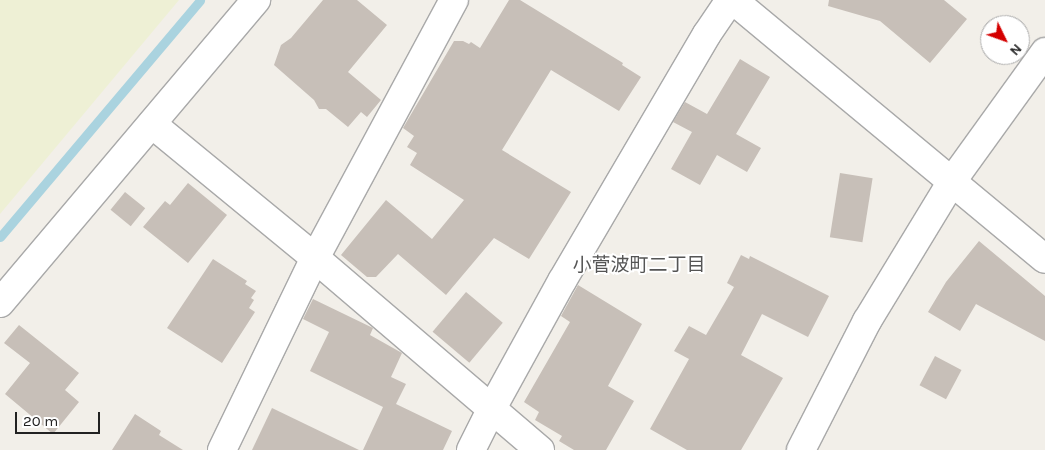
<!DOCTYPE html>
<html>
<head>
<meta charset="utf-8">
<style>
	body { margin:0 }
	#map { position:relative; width:1045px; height:450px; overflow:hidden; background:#f2efe9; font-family:Karla,"Noto Sans JP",sans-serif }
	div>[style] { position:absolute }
	.farmland>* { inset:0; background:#eef0d5 }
	.stream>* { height:9px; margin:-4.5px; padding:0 4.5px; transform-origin:4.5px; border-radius:4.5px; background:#aad3df }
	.building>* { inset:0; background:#c7bfb8; transform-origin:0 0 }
	.roads { filter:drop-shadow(1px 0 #a9a9a9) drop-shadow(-1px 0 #a9a9a9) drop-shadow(0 1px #a9a9a9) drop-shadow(0 -1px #a9a9a9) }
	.minor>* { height:28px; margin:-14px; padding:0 14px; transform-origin:14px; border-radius:14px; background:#fff }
	.tertiary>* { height:28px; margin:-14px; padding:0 14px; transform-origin:14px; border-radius:14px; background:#fff }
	span { translate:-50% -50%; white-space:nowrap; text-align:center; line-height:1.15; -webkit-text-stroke:4px #fff; paint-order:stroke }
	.neighbourhood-label { font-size:19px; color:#555 }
	.north { position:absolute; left:980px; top:15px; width:50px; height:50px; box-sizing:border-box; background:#fff; border:1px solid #a7a7a7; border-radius:50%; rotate:132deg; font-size:14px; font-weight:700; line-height:20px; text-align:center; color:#222 }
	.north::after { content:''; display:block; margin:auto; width:18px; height:22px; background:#d40000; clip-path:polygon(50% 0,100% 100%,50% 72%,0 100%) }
	.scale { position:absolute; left:15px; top:412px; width:85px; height:22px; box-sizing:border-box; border:2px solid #222; border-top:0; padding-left:6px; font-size:15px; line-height:18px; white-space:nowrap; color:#222; -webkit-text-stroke:4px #fff; paint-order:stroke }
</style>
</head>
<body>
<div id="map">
	<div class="farmland">
		<div style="clip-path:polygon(0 0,179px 0,0 214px)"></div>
	</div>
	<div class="stream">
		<div style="left:0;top:237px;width:310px;rotate:-49.8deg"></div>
	</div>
	<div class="building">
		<div style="clip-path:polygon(323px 0,357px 0,387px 25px,348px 72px,381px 100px,367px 117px,361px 112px,348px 127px,326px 109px,319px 109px,314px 100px,274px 65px,281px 45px,291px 38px)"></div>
		<div style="clip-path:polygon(509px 0,520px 0,623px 63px,622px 65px,641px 77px,619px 111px,551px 70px,502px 150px,571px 192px,529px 259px,494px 238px,446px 295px,398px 254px,376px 277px,367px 277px,341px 255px,386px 200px,432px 239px,464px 200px,410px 165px,417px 153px,407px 147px,414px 136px,403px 128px,454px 41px,463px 41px,469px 44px,471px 42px,480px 48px)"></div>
		<div style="clip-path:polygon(829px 0,944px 0,967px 19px,930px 63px,880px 21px,828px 6px)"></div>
		<div style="clip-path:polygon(740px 59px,770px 77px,736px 134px,761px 148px,747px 172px,717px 155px,700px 185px,671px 169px,692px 132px,673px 122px,685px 102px,707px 114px)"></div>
		<div style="left:840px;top:173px;width:33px;height:65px;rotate:9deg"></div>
		<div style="clip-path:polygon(188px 183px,227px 215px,188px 263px,143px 227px,165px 201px,170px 205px)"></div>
		<div style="left:125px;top:192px;width:26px;height:23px;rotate:39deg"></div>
		<div style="clip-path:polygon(979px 241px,1045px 296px,1045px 341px,976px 304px,960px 331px,928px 312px,946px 282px)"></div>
		<div style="clip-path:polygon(741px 255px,749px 259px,750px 256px,829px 296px,808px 337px,762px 314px,741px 355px,783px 378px,741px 450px,687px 450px,650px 429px,689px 359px,674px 351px,689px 326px,706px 335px,734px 287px,727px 283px)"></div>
		<div style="clip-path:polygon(213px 259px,247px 281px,245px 284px,256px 291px,251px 298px,254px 300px,249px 308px,255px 312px,222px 363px,167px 328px)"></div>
		<div style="clip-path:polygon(578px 285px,642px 324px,608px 386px,634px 401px,606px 450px,574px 450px,559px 441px,562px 436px,535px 420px,539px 412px,524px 402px,570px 322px,561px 316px)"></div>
		<div style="left:466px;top:292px;width:48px;height:52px;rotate:40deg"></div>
		<div style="clip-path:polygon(313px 299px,373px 328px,370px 335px,402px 353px,391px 377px,406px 384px,396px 404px,452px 431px,443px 450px,363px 450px,383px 407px,310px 371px,329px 332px,303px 319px)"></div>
		<div style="clip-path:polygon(19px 325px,79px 373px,65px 390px,79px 402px,53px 434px,5px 394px,30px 363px,4px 343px)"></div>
		<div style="left:935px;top:356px;width:30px;height:33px;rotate:28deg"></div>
		<div style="clip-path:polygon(272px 408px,359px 450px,252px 450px)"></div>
		<div style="clip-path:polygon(135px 414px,161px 431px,159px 435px,183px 450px,112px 450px)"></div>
	</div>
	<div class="roads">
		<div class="minor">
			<div style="left:152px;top:124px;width:211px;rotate:39.4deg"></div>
			<div style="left:315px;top:258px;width:296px;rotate:40.5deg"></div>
			<div style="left:0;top:303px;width:397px;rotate:-49.8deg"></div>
			<div style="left:222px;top:450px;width:213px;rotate:-64.2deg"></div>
			<div style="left:315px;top:258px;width:293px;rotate:-61.7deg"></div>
			<div style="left:471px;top:450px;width:45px;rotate:-63.4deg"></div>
			<div style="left:491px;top:410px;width:147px;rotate:-61.2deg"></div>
			<div style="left:562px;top:281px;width:286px;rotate:-59.6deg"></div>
			<div style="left:707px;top:34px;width:41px;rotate:-55.9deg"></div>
		</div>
		<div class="tertiary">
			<div style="left:733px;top:0;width:405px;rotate:39.7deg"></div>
			<div style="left:801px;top:450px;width:145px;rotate:-62.9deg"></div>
			<div style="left:867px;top:321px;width:164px;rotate:-58.7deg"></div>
			<div style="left:952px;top:181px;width:159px;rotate:-54.2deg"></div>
		</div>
	</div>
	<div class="neighbourhood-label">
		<span style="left:639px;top:266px">小菅波町二丁目</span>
	</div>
	<div class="north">N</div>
	<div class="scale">20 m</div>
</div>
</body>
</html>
